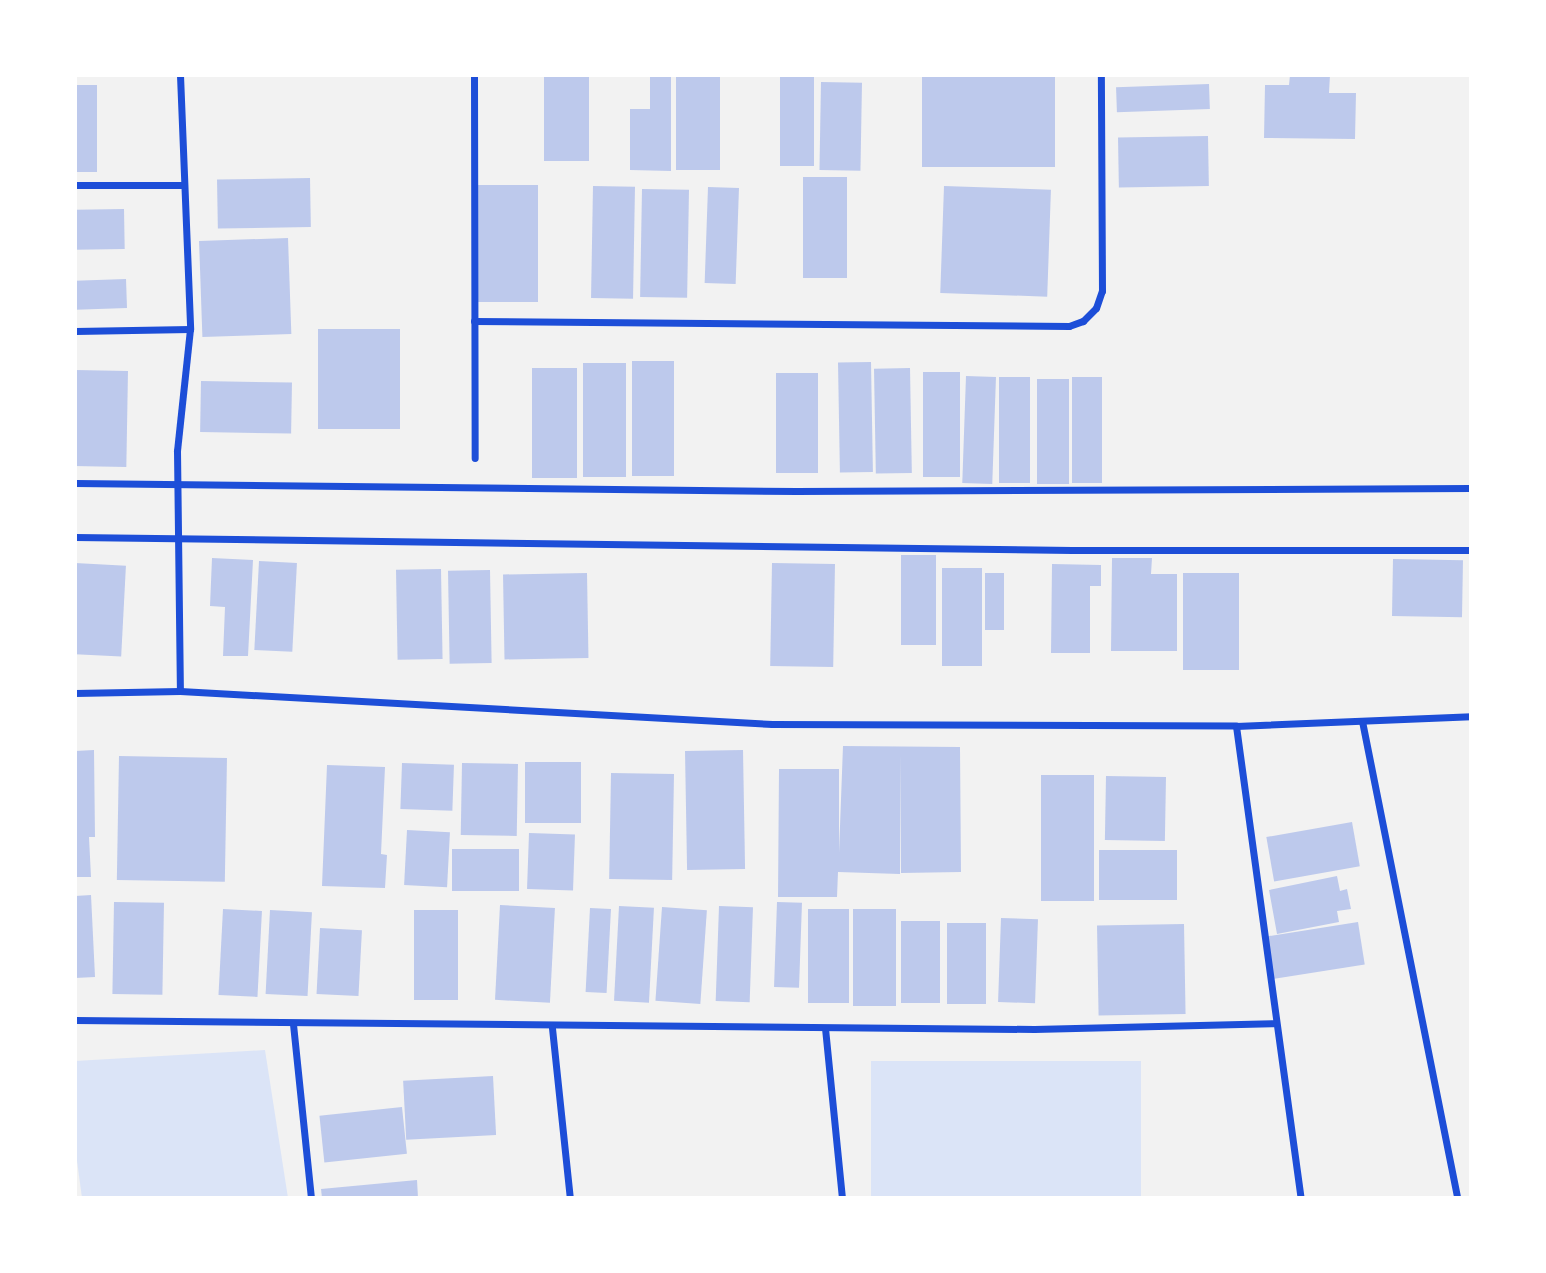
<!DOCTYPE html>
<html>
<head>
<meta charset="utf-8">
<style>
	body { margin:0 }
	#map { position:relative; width:1546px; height:1273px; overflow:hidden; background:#f2f2f2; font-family:Roboto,sans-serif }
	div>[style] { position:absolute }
	.green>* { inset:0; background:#dbe4f7; transform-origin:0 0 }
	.building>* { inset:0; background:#bdc9ec; transform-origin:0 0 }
	.minor>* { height:7px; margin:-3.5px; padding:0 3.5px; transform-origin:3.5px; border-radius:3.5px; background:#1d4ed8 }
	span { translate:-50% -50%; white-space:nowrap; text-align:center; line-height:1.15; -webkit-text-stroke:5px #fff; paint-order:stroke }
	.frame { position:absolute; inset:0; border:77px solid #fff; pointer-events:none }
</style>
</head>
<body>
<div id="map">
	<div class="green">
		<div style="clip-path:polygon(265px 1050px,288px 1198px,82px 1198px,75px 1146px,75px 1061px)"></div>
		<div style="left:871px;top:1061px;width:270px;height:138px"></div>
	</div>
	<div class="building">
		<div style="left:544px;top:75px;width:45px;height:86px"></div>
		<div style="left:676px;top:75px;width:44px;height:95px"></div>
		<div style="left:780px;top:75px;width:34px;height:91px"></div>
		<div style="left:922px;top:75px;width:133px;height:92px"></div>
		<div style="clip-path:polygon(1290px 75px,1330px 75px,1329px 93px,1356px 93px,1355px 139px,1264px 138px,1265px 85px,1289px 85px)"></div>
		<div style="clip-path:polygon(650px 76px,671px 76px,671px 171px,630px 170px,630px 109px,650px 109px)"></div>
		<div style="left:821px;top:82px;width:41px;height:88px;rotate:1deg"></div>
		<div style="left:1209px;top:84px;width:25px;height:93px;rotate:88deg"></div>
		<div style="left:75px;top:85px;width:22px;height:87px"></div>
		<div style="left:1208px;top:136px;width:50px;height:90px;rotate:89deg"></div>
		<div style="left:803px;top:177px;width:44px;height:101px"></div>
		<div style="left:310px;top:178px;width:49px;height:93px;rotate:89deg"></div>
		<div style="left:477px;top:185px;width:61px;height:117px"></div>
		<div style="left:593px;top:186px;width:42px;height:112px;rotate:1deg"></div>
		<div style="left:944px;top:186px;width:107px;height:107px;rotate:2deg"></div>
		<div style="left:708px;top:187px;width:31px;height:96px;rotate:2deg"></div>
		<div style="left:642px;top:189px;width:47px;height:108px;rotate:1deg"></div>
		<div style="left:124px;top:209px;width:40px;height:49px;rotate:89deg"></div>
		<div style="left:288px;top:238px;width:96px;height:89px;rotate:88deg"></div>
		<div style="left:126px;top:279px;width:29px;height:51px;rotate:88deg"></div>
		<div style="left:400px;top:329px;width:100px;height:82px;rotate:90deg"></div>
		<div style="left:632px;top:361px;width:42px;height:115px"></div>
		<div style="left:871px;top:362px;width:110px;height:33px;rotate:89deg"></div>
		<div style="left:583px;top:363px;width:43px;height:114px"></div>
		<div style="left:532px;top:368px;width:45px;height:110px"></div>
		<div style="left:910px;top:368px;width:105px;height:36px;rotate:89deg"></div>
		<div style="left:75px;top:370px;width:53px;height:96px;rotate:1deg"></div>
		<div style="left:923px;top:372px;width:37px;height:105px"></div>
		<div style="left:776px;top:373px;width:42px;height:100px"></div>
		<div style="left:966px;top:376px;width:30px;height:107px;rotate:2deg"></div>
		<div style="left:999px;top:377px;width:31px;height:106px"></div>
		<div style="left:1072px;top:377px;width:30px;height:106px"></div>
		<div style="left:1037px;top:379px;width:32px;height:105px"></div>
		<div style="left:201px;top:381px;width:91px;height:51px;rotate:1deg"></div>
		<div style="left:901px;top:555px;width:35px;height:90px"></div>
		<div style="clip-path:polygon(212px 558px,253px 560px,248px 656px,223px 656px,225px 607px,210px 606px)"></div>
		<div style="clip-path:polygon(1112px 558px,1152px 558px,1151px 574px,1177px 574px,1177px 651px,1111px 651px)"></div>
		<div style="left:1393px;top:559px;width:70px;height:57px;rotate:1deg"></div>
		<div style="left:259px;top:561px;width:38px;height:89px;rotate:3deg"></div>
		<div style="left:75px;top:563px;width:51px;height:91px;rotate:3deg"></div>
		<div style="left:772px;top:563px;width:63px;height:103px;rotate:1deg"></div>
		<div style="clip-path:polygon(1052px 564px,1101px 565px,1101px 586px,1090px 586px,1090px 653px,1051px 653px)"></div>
		<div style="left:942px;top:568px;width:40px;height:98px"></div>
		<div style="left:441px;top:569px;width:90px;height:45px;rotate:89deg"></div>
		<div style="left:490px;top:570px;width:93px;height:42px;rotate:89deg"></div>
		<div style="left:587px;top:573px;width:85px;height:84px;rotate:89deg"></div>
		<div style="left:1004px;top:573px;width:57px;height:19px;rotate:90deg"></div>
		<div style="left:1183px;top:573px;width:56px;height:97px"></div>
		<div style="clip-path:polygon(843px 746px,960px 747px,961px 872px,901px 873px,901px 754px,900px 874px,838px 872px,837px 897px,778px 897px,779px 769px,839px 769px,839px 853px)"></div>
		<div style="clip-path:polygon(94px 750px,95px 837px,89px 837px,91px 877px,75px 877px,75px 751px)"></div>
		<div style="left:743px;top:750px;width:119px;height:58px;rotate:89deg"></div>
		<div style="left:119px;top:756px;width:108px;height:124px;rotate:1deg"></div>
		<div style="left:581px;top:762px;width:61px;height:56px;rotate:90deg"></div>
		<div style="left:402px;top:763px;width:52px;height:46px;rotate:2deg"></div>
		<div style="left:462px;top:763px;width:56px;height:72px;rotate:1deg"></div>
		<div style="clip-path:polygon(327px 765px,385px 767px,381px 854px,387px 855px,385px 888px,322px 886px)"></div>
		<div style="left:674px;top:774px;width:106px;height:63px;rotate:91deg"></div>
		<div style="left:1041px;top:775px;width:53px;height:126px"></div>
		<div style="left:1106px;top:776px;width:60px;height:64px;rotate:1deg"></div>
		<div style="left:1352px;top:822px;width:45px;height:87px;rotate:80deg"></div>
		<div style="left:407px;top:830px;width:43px;height:55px;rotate:3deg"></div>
		<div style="left:529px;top:833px;width:46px;height:56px;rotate:2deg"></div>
		<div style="left:452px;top:849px;width:67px;height:42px"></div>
		<div style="left:1099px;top:850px;width:78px;height:50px"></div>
		<div style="clip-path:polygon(1337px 876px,1340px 891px,1347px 889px,1351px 909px,1337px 911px,1339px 922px,1277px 934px,1269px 890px)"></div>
		<div style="clip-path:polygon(91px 895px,95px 977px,75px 978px,75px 896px)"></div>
		<div style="left:114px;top:902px;width:50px;height:92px;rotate:1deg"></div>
		<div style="left:777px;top:902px;width:25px;height:85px;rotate:2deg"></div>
		<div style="left:500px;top:905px;width:55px;height:95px;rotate:3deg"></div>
		<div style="left:619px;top:906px;width:35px;height:95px;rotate:3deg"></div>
		<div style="left:719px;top:906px;width:34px;height:95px;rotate:2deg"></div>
		<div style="left:662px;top:907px;width:45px;height:94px;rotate:4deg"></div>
		<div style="left:590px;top:908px;width:21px;height:84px;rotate:3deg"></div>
		<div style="left:223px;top:909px;width:39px;height:86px;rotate:3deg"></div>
		<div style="left:808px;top:909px;width:41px;height:94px"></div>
		<div style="left:853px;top:909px;width:43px;height:97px"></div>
		<div style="left:270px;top:910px;width:42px;height:84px;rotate:3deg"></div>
		<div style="left:414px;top:910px;width:44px;height:90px"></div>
		<div style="left:1001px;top:918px;width:37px;height:84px;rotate:2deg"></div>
		<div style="left:901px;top:921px;width:39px;height:82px"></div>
		<div style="left:1358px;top:922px;width:43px;height:93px;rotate:81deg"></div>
		<div style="left:947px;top:923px;width:39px;height:81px"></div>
		<div style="left:1184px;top:924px;width:90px;height:87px;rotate:89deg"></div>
		<div style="left:320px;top:928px;width:42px;height:66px;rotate:3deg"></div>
		<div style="left:493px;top:1076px;width:59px;height:90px;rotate:87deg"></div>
		<div style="left:402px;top:1107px;width:47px;height:83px;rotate:84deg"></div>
		<div style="clip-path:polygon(417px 1180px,418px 1198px,322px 1198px,321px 1189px)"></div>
	</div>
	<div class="minor">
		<div style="left:180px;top:75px;width:254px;rotate:87.7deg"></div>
		<div style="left:190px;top:329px;width:123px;rotate:96.1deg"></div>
		<div style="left:177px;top:451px;width:240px;rotate:89.3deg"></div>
		<div style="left:474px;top:75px;width:383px;rotate:89.9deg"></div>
		<div style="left:75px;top:185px;width:109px"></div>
		<div style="left:474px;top:321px;width:595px;rotate:0.48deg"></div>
		<div style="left:1069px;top:326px;width:15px;rotate:-20deg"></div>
		<div style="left:1083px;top:321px;width:18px;rotate:-45deg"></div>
		<div style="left:1096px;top:308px;width:18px;rotate:-71deg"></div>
		<div style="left:1102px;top:291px;width:216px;rotate:-90.3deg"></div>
		<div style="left:75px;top:331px;width:115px;rotate:-1deg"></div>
		<div style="left:75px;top:483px;width:721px;rotate:0.64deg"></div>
		<div style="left:796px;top:491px;width:675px;rotate:-0.25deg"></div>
		<div style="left:75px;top:537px;width:997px;rotate:0.75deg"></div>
		<div style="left:1072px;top:550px;width:399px"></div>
		<div style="left:75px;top:693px;width:105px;rotate:-1.1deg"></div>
		<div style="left:180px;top:691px;width:593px;rotate:3.19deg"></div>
		<div style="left:772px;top:724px;width:464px;rotate:0.2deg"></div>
		<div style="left:1236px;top:726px;width:235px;rotate:-2.4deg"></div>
		<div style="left:1362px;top:721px;width:486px;rotate:78.7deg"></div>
		<div style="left:1236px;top:726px;width:476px;rotate:82.2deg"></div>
		<div style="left:75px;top:1020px;width:959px;rotate:0.54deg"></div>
		<div style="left:1034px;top:1029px;width:239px;rotate:-1.4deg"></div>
		<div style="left:293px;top:1024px;width:175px;rotate:84.1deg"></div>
		<div style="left:552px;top:1028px;width:171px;rotate:84deg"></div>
		<div style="left:825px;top:1028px;width:171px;rotate:84.3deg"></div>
	</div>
	<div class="frame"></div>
</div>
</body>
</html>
